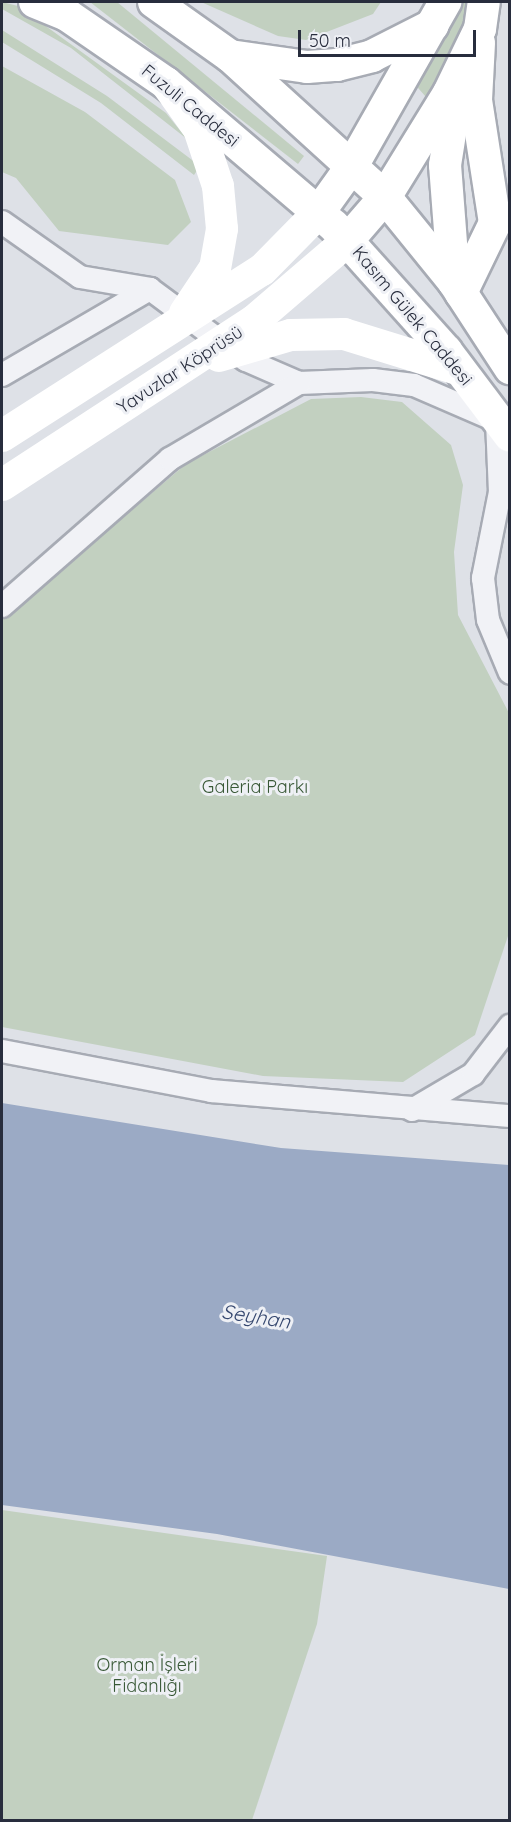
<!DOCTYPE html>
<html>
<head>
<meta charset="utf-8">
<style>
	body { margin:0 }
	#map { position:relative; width:511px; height:1822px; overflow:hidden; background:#dee1e7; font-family:Quicksand,sans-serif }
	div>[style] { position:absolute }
	.green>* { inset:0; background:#c2d0c0 }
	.water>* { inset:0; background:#9baac5 }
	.roads { filter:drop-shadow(2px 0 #a7abb4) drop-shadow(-2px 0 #a7abb4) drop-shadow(0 2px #a7abb4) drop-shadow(0 -2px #a7abb4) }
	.street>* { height:22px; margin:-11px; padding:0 11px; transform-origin:11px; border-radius:11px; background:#f1f2f6 }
	.secondary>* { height:32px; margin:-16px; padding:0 16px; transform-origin:16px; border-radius:16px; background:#fff }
	.secondary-bridge>* { height:32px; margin:-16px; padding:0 16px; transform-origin:16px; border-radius:16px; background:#fff }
	span { translate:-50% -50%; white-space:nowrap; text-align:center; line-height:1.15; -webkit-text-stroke:6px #eef0f5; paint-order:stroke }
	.street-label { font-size:18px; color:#282d3d }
	.park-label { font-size:18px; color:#385836 }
	.water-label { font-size:20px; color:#35476f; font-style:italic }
	.frame { position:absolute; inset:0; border:3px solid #282d3d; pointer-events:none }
	.scale { position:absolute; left:298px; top:30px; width:178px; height:27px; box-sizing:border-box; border:3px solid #282d3d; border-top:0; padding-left:8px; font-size:18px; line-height:21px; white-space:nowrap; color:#282d3d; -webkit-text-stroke:4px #eef0f5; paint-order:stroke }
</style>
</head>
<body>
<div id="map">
	<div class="green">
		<div style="clip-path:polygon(2px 2px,18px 6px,166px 113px,187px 139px,71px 48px,2px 9px)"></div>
		<div style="clip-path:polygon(90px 2px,117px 2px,304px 156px,298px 164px)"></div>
		<div style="clip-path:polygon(201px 2px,381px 2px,373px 14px,306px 40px,278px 36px)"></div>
		<div style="clip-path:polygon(459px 2px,467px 2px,462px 31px,426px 97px,411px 80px,452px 27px)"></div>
		<div style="clip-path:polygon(2px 30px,107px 96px,200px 166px,194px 175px,101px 103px,2px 42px)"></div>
		<div style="clip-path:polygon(2px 66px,85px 112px,175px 180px,191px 222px,168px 245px,59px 231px,16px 178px,2px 172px)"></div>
		<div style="clip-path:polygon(361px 397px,402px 402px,451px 445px,463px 485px,454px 552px,458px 615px,510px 715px,509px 933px,475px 1035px,403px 1082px,263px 1076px,2px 1027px,2px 620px,186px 464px,311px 399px)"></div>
		<div style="clip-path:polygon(2px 1510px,327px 1556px,317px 1624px,252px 1820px,2px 1820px)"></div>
	</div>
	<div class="water">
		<div style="clip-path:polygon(2px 1103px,281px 1148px,509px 1165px,509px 1589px,217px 1534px,2px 1505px)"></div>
	</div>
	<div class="roads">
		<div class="street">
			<div style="left:2px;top:222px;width:95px;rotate:35.2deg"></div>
			<div style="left:80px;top:277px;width:71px;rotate:9.7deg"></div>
			<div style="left:150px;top:289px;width:119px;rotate:36.5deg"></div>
			<div style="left:246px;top:360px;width:58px;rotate:23.5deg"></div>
			<div style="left:299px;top:383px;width:74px;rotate:-2.3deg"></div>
			<div style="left:373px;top:380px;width:41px;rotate:7deg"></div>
			<div style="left:414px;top:385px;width:90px;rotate:23.4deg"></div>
			<div style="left:497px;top:421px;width:71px;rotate:87.6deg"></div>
			<div style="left:500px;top:492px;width:88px;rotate:101.2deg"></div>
			<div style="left:483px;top:578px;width:42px;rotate:83.2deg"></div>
			<div style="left:488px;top:620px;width:57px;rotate:67.5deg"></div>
			<div style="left:2px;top:375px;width:171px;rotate:-30.2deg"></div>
			<div style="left:2px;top:606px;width:223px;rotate:-41.2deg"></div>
			<div style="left:170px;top:459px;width:150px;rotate:-30.5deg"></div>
			<div style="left:2px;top:1051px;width:213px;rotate:10.8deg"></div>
			<div style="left:211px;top:1091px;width:300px;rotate:4.8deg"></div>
			<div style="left:412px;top:1110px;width:71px;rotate:-30.5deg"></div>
			<div style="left:473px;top:1074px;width:61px;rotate:-52.4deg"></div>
		</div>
		<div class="secondary">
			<div style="left:35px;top:2px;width:35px;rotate:22deg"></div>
			<div style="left:67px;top:15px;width:120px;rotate:34.5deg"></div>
			<div style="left:166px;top:83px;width:221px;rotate:40.4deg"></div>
			<div style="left:334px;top:226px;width:168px;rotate:48.1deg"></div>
			<div style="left:446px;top:351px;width:106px;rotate:53deg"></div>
			<div style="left:154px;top:2px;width:93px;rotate:35.4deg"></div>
			<div style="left:230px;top:56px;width:210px;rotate:42.3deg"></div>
			<div style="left:385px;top:197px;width:109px;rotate:50.9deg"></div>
			<div style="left:454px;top:282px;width:103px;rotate:56.9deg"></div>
			<div style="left:230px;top:56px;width:78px;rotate:8.1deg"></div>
			<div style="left:307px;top:67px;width:30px;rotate:-4deg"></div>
			<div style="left:337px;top:65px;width:36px;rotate:-14deg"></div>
			<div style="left:372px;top:56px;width:68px;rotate:-26.9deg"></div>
			<div style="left:319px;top:212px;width:57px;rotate:-54.3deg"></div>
			<div style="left:352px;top:166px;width:189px;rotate:-60.4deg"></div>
			<div style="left:347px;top:241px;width:58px;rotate:-49.2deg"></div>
			<div style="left:385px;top:197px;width:122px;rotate:-58.4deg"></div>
			<div style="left:449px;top:93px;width:71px;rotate:-64.2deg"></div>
			<div style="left:480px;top:29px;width:27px;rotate:-82deg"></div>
			<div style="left:454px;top:282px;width:117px;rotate:-94.4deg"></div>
			<div style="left:445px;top:165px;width:77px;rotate:-81deg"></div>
			<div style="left:461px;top:293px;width:78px;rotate:-64.1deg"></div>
			<div style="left:495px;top:223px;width:124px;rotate:-98.8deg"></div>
			<div style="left:476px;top:100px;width:57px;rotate:-87deg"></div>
		</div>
	</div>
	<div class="secondary-bridge">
		<div style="left:166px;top:83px;width:57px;rotate:54.3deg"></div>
		<div style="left:199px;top:129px;width:60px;rotate:71.6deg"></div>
		<div style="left:218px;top:186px;width:43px;rotate:84.7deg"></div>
		<div style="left:222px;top:229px;width:40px;rotate:100deg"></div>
		<div style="left:215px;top:268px;width:54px;rotate:123.7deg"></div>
		<div style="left:219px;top:356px;width:75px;rotate:-16.3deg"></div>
		<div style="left:291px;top:335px;width:53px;rotate:-1.1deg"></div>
		<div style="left:344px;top:334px;width:121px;rotate:17.2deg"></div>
		<div style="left:2px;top:436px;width:308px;rotate:-32.6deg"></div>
		<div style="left:262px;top:270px;width:81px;rotate:-45.5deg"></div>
		<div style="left:2px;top:485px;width:301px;rotate:-33.1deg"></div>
		<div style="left:254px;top:321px;width:123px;rotate:-40.7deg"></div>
	</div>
	<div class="street-label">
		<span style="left:190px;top:106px;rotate:39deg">Fuzuli Caddesi</span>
		<span style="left:412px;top:316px;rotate:50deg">Kasım Gülek Caddesi</span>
		<span style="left:180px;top:370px;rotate:-33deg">Yavuzlar Köprüsü</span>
	</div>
	<div class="park-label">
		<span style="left:255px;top:787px">Galeria Parkı</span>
		<span style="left:147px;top:1676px">Orman İşleri<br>Fidanlığı</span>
	</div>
	<div class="water-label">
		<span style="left:256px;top:1316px;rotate:9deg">Seyhan</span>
	</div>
	<div class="frame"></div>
	<div class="scale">50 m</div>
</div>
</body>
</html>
